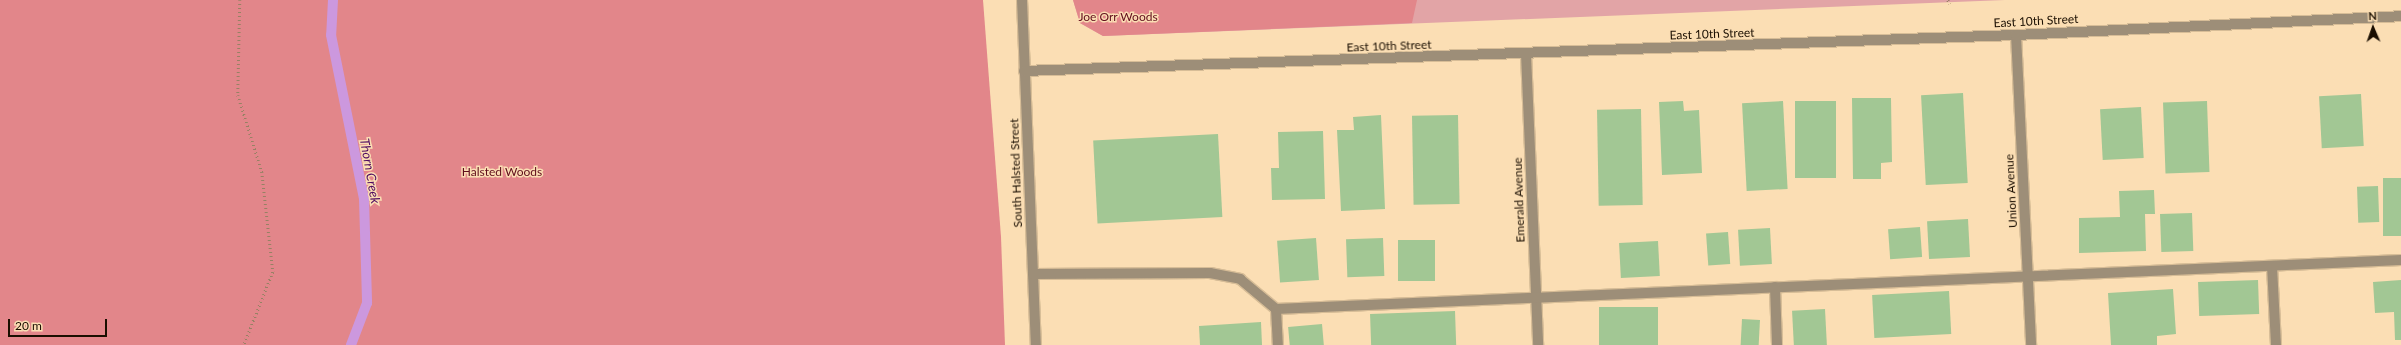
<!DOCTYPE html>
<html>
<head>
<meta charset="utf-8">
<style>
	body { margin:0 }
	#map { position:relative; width:2401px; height:345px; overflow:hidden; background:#fbdeb4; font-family:Lato,sans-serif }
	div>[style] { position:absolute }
	.green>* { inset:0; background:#e2a4a6 }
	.forest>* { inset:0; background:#e2868a }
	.stream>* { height:10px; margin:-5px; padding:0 5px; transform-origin:5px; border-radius:5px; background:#cc98de }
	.building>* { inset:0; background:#a2c794; transform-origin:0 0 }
	.path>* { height:2.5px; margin-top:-1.25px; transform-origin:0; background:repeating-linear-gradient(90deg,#978164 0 1px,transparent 0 4px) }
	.roads { filter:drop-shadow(1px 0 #d7bd97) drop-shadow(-1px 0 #d7bd97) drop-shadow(0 1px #d7bd97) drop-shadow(0 -1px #d7bd97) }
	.minor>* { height:10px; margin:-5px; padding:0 5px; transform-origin:5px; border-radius:5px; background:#9d8e78 }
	span { translate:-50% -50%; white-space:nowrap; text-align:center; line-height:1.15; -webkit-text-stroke:3px #fbdeb4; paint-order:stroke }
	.park-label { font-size:12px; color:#600c1c }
	.street-label { font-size:12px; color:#1a0e00 }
	.water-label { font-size:13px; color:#4d0860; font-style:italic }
	.north { position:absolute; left:2353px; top:8px; width:40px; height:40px; -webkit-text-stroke:3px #fbdeb4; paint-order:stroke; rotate:358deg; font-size:11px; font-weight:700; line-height:16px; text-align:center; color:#1a0e00 }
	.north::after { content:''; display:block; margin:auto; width:14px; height:18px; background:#1a0e00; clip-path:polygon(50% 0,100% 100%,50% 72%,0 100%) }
	.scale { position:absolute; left:8px; top:319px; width:99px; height:18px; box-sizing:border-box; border:2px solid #1a0e00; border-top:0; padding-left:5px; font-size:12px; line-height:14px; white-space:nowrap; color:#1a0e00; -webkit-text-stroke:3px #fbdeb4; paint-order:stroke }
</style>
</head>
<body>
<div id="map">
	<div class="green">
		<div style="clip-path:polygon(1073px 0,2005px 0,1103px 36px,1080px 23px)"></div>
	</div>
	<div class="forest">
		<div style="clip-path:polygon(0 0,983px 0,1001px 237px,1005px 345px,0 345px)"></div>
		<div style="clip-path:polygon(1073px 0,1417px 0,1412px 23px,1103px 36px,1080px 23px)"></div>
	</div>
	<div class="stream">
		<div style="left:333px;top:0;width:35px;rotate:93deg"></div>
		<div style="left:331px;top:35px;width:167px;rotate:78.6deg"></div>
		<div style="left:364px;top:199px;width:104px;rotate:88.3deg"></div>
		<div style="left:367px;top:303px;width:45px;rotate:110.9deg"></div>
	</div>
	<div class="building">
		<div style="left:1963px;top:93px;width:90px;height:42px;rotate:87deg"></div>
		<div style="left:2361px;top:94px;width:52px;height:42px;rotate:87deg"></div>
		<div style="clip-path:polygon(1852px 98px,1891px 98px,1892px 162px,1881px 163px,1881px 179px,1853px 179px)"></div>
		<div style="clip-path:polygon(1683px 101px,1684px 111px,1699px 110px,1702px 173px,1662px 175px,1659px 102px)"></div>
		<div style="left:1783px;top:101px;width:88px;height:41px;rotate:87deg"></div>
		<div style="left:1836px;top:101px;width:77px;height:41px;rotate:90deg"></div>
		<div style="left:2207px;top:101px;width:71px;height:44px;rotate:88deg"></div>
		<div style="left:2141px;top:107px;width:51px;height:41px;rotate:87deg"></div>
		<div style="left:1641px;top:109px;width:96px;height:44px;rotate:89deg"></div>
		<div style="clip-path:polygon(1381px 115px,1385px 209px,1341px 211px,1337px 130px,1354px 130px,1353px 117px)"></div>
		<div style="left:1458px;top:115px;width:89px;height:46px;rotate:89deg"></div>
		<div style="clip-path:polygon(1323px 131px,1325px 199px,1272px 200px,1271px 168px,1279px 168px,1278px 132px)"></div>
		<div style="left:1218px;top:134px;width:83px;height:125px;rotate:87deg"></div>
		<div style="left:2383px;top:178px;width:18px;height:58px"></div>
		<div style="left:2378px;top:186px;width:36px;height:21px;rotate:88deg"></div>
		<div style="clip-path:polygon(2154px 190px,2155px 214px,2145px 214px,2146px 251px,2079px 253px,2079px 218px,2120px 217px,2119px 191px)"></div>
		<div style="left:2192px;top:213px;width:38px;height:32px;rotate:88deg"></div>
		<div style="left:1968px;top:219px;width:38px;height:41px;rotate:87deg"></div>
		<div style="left:1920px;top:227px;width:30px;height:32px;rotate:86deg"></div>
		<div style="left:1770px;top:228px;width:36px;height:32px;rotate:87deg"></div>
		<div style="left:1728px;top:232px;width:32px;height:22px;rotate:86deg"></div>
		<div style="left:1316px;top:238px;width:42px;height:39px;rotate:86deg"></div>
		<div style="left:1383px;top:238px;width:38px;height:37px;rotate:88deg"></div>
		<div style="left:1398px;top:240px;width:37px;height:41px"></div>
		<div style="left:1658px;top:241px;width:35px;height:39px;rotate:87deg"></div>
		<div style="left:2258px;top:280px;width:34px;height:60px;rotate:88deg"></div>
		<div style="clip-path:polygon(2401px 280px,2401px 340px,2395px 340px,2394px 312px,2375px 313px,2373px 282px)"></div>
		<div style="clip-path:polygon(2173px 289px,2176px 334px,2157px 336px,2157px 345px,2111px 345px,2108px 293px)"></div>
		<div style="left:1949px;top:291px;width:43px;height:77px;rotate:87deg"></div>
		<div style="left:1658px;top:307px;width:38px;height:59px;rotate:90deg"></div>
		<div style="left:1825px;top:309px;width:36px;height:33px;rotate:87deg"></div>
		<div style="left:1455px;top:311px;width:34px;height:85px;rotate:88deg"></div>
		<div style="left:1742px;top:319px;width:18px;height:26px;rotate:3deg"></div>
		<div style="clip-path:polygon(1261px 322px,1262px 345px,1200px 345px,1199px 326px)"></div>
		<div style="left:1322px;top:324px;width:21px;height:34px;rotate:85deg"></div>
	</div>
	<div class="path">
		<div style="left:240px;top:0;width:95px;rotate:91.2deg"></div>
		<div style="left:238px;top:95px;width:81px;rotate:72.7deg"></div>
		<div style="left:262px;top:172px;width:101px;rotate:83.7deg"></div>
		<div style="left:273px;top:272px;width:79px;rotate:111.7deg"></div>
		<div style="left:1948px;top:0;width:4px;rotate:63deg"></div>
	</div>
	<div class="roads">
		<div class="minor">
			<div style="left:1022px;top:0;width:345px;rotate:87.7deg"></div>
			<div style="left:2016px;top:35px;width:310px;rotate:87.2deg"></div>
			<div style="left:1526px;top:54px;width:291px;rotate:87.6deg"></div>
			<div style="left:1024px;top:71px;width:993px;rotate:-2.08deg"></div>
			<div style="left:2016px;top:35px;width:385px;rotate:-2.8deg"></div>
			<div style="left:2272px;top:266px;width:79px;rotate:87.1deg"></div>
			<div style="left:1033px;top:274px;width:177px;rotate:-0.3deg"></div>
			<div style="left:1210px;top:273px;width:31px;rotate:11deg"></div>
			<div style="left:1240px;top:279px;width:47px;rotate:39.8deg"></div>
			<div style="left:1276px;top:309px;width:1126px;rotate:-2.49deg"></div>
			<div style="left:1775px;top:287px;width:58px;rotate:88deg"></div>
			<div style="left:1276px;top:309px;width:36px;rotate:87deg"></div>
		</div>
	</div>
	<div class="park-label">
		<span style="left:1118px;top:17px">Joe Orr Woods</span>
		<span style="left:502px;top:172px">Halsted Woods</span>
	</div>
	<div class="street-label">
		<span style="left:2036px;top:21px;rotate:-3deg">East 10th Street</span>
		<span style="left:1712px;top:34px;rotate:-2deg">East 10th Street</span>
		<span style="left:1389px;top:46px;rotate:-2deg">East 10th Street</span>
		<span style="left:1016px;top:173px;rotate:-92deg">South Halsted Street</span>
		<span style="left:2011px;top:191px;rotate:-93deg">Union Avenue</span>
		<span style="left:1519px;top:200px;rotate:-92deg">Emerald Avenue</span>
	</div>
	<div class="water-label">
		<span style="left:370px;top:171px;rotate:80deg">Thorn Creek</span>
	</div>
	<div class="north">N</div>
	<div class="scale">20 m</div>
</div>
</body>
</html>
